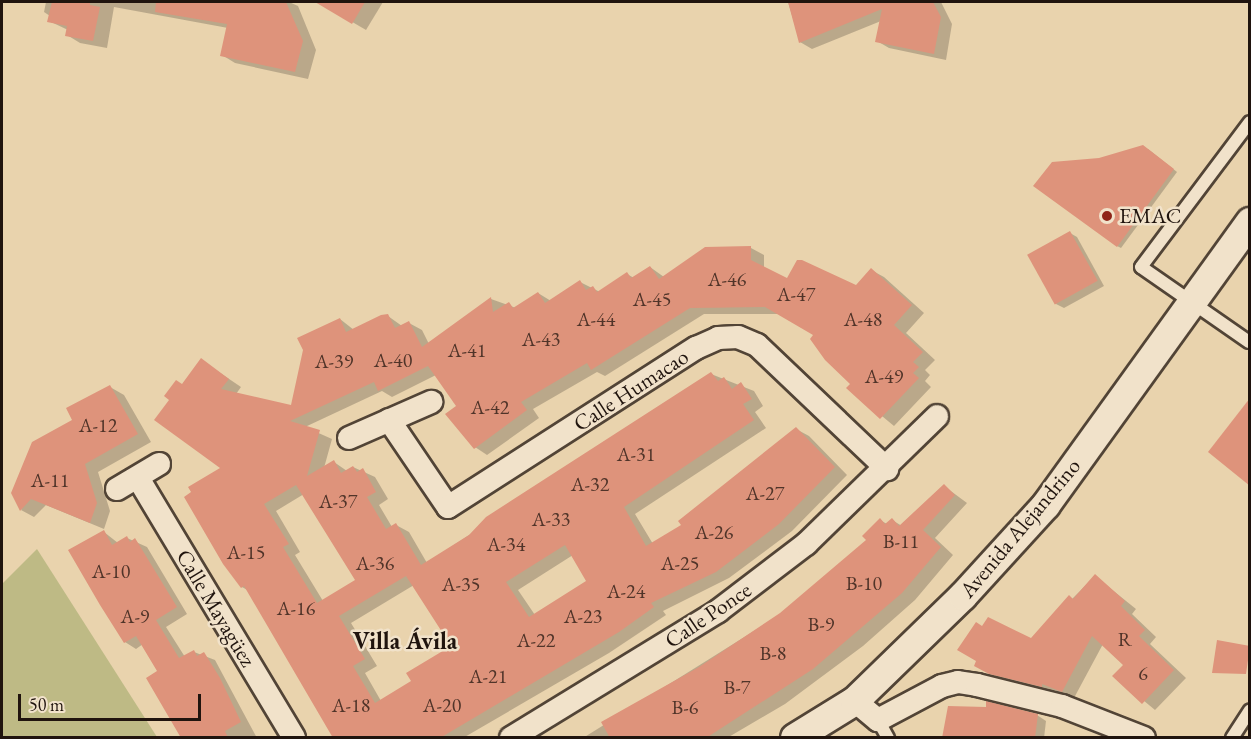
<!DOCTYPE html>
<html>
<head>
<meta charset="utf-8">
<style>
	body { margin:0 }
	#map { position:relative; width:1251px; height:739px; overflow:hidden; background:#e9d3ad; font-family:"EB Garamond",serif }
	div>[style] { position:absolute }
	.green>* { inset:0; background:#beba85 }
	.shadow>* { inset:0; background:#0003 }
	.building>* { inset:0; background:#de937b; transform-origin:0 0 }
	.roads { filter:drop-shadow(2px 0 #524436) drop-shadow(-2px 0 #524436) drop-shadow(0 2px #524436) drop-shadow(0 -2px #524436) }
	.service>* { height:12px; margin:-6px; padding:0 6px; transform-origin:6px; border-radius:6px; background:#f1e2ca }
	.minor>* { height:22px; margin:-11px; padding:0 11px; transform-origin:11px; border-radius:11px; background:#f1e2ca }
	.tertiary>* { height:28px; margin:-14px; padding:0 14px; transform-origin:14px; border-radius:14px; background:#f1e2ca }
	.dots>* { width:16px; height:16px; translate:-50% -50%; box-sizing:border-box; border:3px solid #f1e2ca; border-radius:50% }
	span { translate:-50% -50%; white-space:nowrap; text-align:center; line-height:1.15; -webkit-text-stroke:5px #f1e2ca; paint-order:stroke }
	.number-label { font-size:20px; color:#503429 }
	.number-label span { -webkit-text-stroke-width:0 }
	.poi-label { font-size:22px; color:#20140e }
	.left { translate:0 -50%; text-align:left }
	.street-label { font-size:22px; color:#20140e }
	.neighbourhood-label { font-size:24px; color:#20140e; font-weight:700 }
	.frame { position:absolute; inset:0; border:3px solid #20140e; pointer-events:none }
	.scale { position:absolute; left:18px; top:694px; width:183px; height:27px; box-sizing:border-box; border:3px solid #20140e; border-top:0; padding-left:8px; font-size:18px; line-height:21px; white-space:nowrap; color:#20140e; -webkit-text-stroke:4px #f1e2ca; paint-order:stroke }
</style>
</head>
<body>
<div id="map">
	<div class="green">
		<div style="clip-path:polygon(37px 549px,157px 737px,2px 737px,2px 584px)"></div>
	</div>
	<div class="shadow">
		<div style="clip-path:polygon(46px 2px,289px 2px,298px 6px,316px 50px,308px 79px,235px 63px,222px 55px,228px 28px,114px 7px,107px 48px,80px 43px,67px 35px,68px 30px,49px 21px,50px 16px,44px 12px)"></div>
		<div style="clip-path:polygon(318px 2px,383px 2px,366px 30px)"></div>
		<div style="clip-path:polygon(788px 2px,876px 2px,903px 8px,915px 2px,941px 2px,952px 24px,946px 60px,889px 48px,877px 41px,881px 21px,812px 49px,800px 42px)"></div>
		<div style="clip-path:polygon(1148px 149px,1177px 172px,1121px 248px,1117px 246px,1100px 160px)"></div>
		<div style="clip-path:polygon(1070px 233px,1077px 237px,1104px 286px,1064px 308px,1056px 304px)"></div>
		<div style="clip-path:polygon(evenodd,751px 248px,764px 255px,764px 268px,788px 280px,857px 286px,871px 270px,884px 277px,924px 313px,906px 333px,935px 360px,925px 370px,930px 375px,925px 381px,931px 387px,894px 426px,848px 388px,852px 384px,815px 334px,779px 314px,704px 314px,605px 376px,597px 372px,533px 409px,539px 418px,487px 455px,475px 447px,458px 406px,436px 375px,392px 397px,382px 391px,305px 427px,332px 439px,324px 468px,334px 462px,347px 471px,353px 467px,375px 477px,388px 499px,379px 505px,392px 527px,396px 525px,409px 532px,427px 563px,711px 374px,754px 391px,763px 406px,755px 412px,766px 428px,635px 514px,653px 544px,683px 525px,796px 429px,809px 436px,847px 475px,792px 531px,729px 578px,663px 611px,666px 615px,609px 653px,463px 738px,337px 738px,249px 591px,242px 587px,223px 469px,171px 400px,201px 360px,241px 387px,236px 394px,292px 407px,340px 319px,354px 330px,388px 316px,402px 326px,409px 323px,422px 330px,429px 344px,491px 299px,516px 308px,538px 293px,551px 301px,580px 282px,600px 292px,627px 274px,634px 278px,650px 267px,664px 277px,751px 248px,304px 494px,357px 581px,323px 601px,295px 555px,300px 552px,276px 511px,304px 494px,751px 248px,573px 555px,588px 581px,535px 615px,518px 590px,573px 555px,751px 248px,414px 585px,453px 647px,413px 682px,381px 701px,365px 673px,377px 666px,351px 623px,414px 585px)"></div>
		<div style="clip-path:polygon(110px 387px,124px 395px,151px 442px,98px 472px,110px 511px,104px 529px,46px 505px,34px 517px,21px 510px,74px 421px)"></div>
		<div style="clip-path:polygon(944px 486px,967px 503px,935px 538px,953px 555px,915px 600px,863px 646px,785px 704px,727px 738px,583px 738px,781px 614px,869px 540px,880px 520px,887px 524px,892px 520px,902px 526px)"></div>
		<div style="clip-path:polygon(104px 532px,118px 543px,127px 538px,147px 547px,187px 614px,166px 627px,185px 657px,194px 652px,215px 660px,257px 738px,183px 738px,159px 672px,143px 644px,136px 649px,125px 642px)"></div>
		<div style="clip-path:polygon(1095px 576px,1136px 609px,1132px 614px,1156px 637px,1150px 644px,1186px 678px,1155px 710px,1114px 676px,1125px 665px,1103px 644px,1074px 698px,1054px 690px,1054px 693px,1003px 680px,976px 665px,982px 628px,1031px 640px)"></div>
		<div style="clip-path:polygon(1037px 715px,1046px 721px,1044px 738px,944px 738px)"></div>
	</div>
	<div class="building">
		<div style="clip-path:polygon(52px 2px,90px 2px,90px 5px,100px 7px,93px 41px,65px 36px,67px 26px,47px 22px)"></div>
		<div style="clip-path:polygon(156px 2px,286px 2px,303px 41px,295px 72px,220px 56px,227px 24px,155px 12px)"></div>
		<div style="clip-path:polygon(315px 2px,365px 2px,352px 24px)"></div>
		<div style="clip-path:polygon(788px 2px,933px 2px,941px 17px,934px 54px,875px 42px,882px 9px,799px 43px)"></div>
		<div style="clip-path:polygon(1143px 145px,1174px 169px,1117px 247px,1033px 186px,1052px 162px,1099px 158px)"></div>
		<div style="left:1070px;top:231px;width:57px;height:49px;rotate:61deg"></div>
		<div style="clip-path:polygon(evenodd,751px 246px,751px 260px,787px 278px,797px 260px,802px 260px,856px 285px,871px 268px,912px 305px,894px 325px,923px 352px,913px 362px,919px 367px,913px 373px,919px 378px,880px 419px,846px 388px,850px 384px,825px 360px,810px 339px,813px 335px,765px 307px,690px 308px,591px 370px,587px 363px,521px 402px,527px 410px,474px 449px,445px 414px,456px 406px,428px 366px,378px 391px,374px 382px,290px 421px,320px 430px,307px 476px,334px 460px,341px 473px,353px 466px,357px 472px,363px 468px,376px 492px,367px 497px,386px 529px,396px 523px,421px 565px,469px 535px,486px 517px,711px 372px,718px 381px,724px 377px,732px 389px,741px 382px,752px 399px,743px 404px,754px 420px,624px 507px,646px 546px,681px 525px,678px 521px,796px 427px,835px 467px,779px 524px,716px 572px,651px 603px,654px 607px,619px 632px,440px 738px,333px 738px,244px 586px,241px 588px,223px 564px,184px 497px,191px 492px,188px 487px,220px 468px,154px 420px,169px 400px,164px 396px,176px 380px,182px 384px,201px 358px,229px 379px,221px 389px,291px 405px,303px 350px,297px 338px,340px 318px,346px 332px,381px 315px,388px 314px,395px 328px,409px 321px,422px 347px,491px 297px,493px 312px,509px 302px,513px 308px,538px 292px,545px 303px,580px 280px,586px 290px,593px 286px,597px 292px,627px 272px,631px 278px,650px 266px,659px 279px,705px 247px,751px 246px,296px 485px,355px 580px,317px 603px,283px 547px,289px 544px,264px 504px,296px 485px,751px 246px,565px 545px,586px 581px,529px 617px,506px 582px,565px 545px,751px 246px,406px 576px,451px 646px,406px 673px,411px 681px,375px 703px,353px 666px,365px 659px,339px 616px,406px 576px)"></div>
		<div style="clip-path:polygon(110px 385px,138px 434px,85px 464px,97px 503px,90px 523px,31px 499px,20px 511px,11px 493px,32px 442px,72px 420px,66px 408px)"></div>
		<div style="clip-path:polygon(1250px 398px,1250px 486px,1208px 452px)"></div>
		<div style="clip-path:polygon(944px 484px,955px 495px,923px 530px,941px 547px,902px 593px,813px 669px,706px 738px,610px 738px,601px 722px,699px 667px,780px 613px,866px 540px,862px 536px,880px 518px,885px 524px,892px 518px,899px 526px)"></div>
		<div style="clip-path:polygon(104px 530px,112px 545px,127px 536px,130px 542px,135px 538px,177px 607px,156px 620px,179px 658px,194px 650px,197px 656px,204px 652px,220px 678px,241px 722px,225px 731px,228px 738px,181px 738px,146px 678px,157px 671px,136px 636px,124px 643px,100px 605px,68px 550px)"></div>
		<div style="clip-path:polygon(1095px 574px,1125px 601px,1121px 606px,1145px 630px,1139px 636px,1174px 670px,1142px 704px,1112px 676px,1123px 665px,1092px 636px,1062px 692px,1042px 684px,1042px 687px,989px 674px,974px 666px,976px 661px,957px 650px,976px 622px,982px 626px,988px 617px,1031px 638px,1069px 595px,1073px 599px)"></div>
		<div style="clip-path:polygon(1217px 640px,1250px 646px,1246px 674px,1212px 673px)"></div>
		<div style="clip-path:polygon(986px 701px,1038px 714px,1035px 738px,942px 738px,948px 706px,986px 707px)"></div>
	</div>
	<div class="roads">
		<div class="service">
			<div style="left:1249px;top:342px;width:131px;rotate:-145.2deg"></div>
			<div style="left:1141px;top:267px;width:181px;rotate:-53.1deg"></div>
			<div style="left:878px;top:720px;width:21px;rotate:61deg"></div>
			<div style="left:1232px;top:738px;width:33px;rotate:-57deg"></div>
		</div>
		<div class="minor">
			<div style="left:389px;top:420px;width:105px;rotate:55.9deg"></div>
			<div style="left:448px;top:507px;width:295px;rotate:-32.7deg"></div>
			<div style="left:696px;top:348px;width:24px;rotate:-24deg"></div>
			<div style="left:718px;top:338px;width:20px;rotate:-3deg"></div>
			<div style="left:738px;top:337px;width:21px;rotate:23deg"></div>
			<div style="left:757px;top:345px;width:180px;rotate:43.6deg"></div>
			<div style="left:349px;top:438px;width:90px;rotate:-23.7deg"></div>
			<div style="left:138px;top:478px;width:303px;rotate:59deg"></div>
			<div style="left:117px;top:489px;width:49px;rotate:-30.8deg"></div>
			<div style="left:855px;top:701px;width:30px;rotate:40deg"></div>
			<div style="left:878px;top:720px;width:72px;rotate:-28deg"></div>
			<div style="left:942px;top:686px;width:16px;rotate:-14deg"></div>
			<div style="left:958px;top:682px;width:19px;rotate:9deg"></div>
			<div style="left:977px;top:685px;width:88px;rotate:13.9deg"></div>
			<div style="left:1062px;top:706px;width:88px;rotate:21.3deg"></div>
			<div style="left:511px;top:738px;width:243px;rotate:-31.5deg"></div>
			<div style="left:718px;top:611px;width:111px;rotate:-37.3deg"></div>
			<div style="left:806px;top:544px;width:183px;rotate:-44.3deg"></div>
		</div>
		<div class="tertiary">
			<div style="left:795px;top:738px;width:70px;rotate:-31.7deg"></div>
			<div style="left:855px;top:701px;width:151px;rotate:-44.2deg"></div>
			<div style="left:963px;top:596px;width:123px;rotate:-47.6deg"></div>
			<div style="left:1046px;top:505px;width:349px;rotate:-54.2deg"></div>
		</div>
	</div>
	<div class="dots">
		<div style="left:1107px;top:216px;background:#8f2418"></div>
	</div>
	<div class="number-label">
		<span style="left:727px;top:279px">A-46</span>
		<span style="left:796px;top:294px">A-47</span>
		<span style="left:652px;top:299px">A-45</span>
		<span style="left:596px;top:319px">A-44</span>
		<span style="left:863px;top:319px">A-48</span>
		<span style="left:541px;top:339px">A-43</span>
		<span style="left:467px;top:350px">A-41</span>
		<span style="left:393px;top:360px">A-40</span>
		<span style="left:334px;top:361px">A-39</span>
		<span style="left:884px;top:376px">A-49</span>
		<span style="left:490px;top:407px">A-42</span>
		<span style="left:98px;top:425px">A-12</span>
		<span style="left:636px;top:454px">A-31</span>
		<span style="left:50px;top:480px">A-11</span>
		<span style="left:590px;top:484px">A-32</span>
		<span style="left:765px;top:493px">A-27</span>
		<span style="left:338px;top:501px">A-37</span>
		<span style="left:551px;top:519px">A-33</span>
		<span style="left:714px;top:532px">A-26</span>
		<span style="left:901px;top:541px">B-11</span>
		<span style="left:506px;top:544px">A-34</span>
		<span style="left:246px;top:552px">A-15</span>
		<span style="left:375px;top:563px">A-36</span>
		<span style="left:680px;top:563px">A-25</span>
		<span style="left:111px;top:571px">A-10</span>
		<span style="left:864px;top:583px">B-10</span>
		<span style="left:461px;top:584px">A-35</span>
		<span style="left:626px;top:591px">A-24</span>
		<span style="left:296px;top:608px">A-16</span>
		<span style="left:135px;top:616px">A-9</span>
		<span style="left:583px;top:616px">A-23</span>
		<span style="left:821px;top:624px">B-9</span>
		<span style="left:1125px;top:639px">R</span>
		<span style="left:536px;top:640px">A-22</span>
		<span style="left:773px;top:653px">B-8</span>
		<span style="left:1143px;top:673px">6</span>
		<span style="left:488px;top:676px">A-21</span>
		<span style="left:737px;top:687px">B-7</span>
		<span style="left:351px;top:705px">A-18</span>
		<span style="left:442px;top:705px">A-20</span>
		<span style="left:685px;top:707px">B-6</span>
	</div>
	<div class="poi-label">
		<span class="left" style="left:1119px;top:216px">EMAC</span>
	</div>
	<div class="street-label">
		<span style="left:631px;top:390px;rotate:-33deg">Calle Humacao</span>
		<span style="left:1020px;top:528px;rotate:-50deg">Avenida Alejandrino</span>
		<span style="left:216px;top:608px;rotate:59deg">Calle Mayagüez</span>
		<span style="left:708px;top:615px;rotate:-34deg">Calle Ponce</span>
	</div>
	<div class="neighbourhood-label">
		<span style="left:405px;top:641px">Villa Ávila</span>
	</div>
	<div class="frame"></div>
	<div class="scale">50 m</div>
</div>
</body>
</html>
